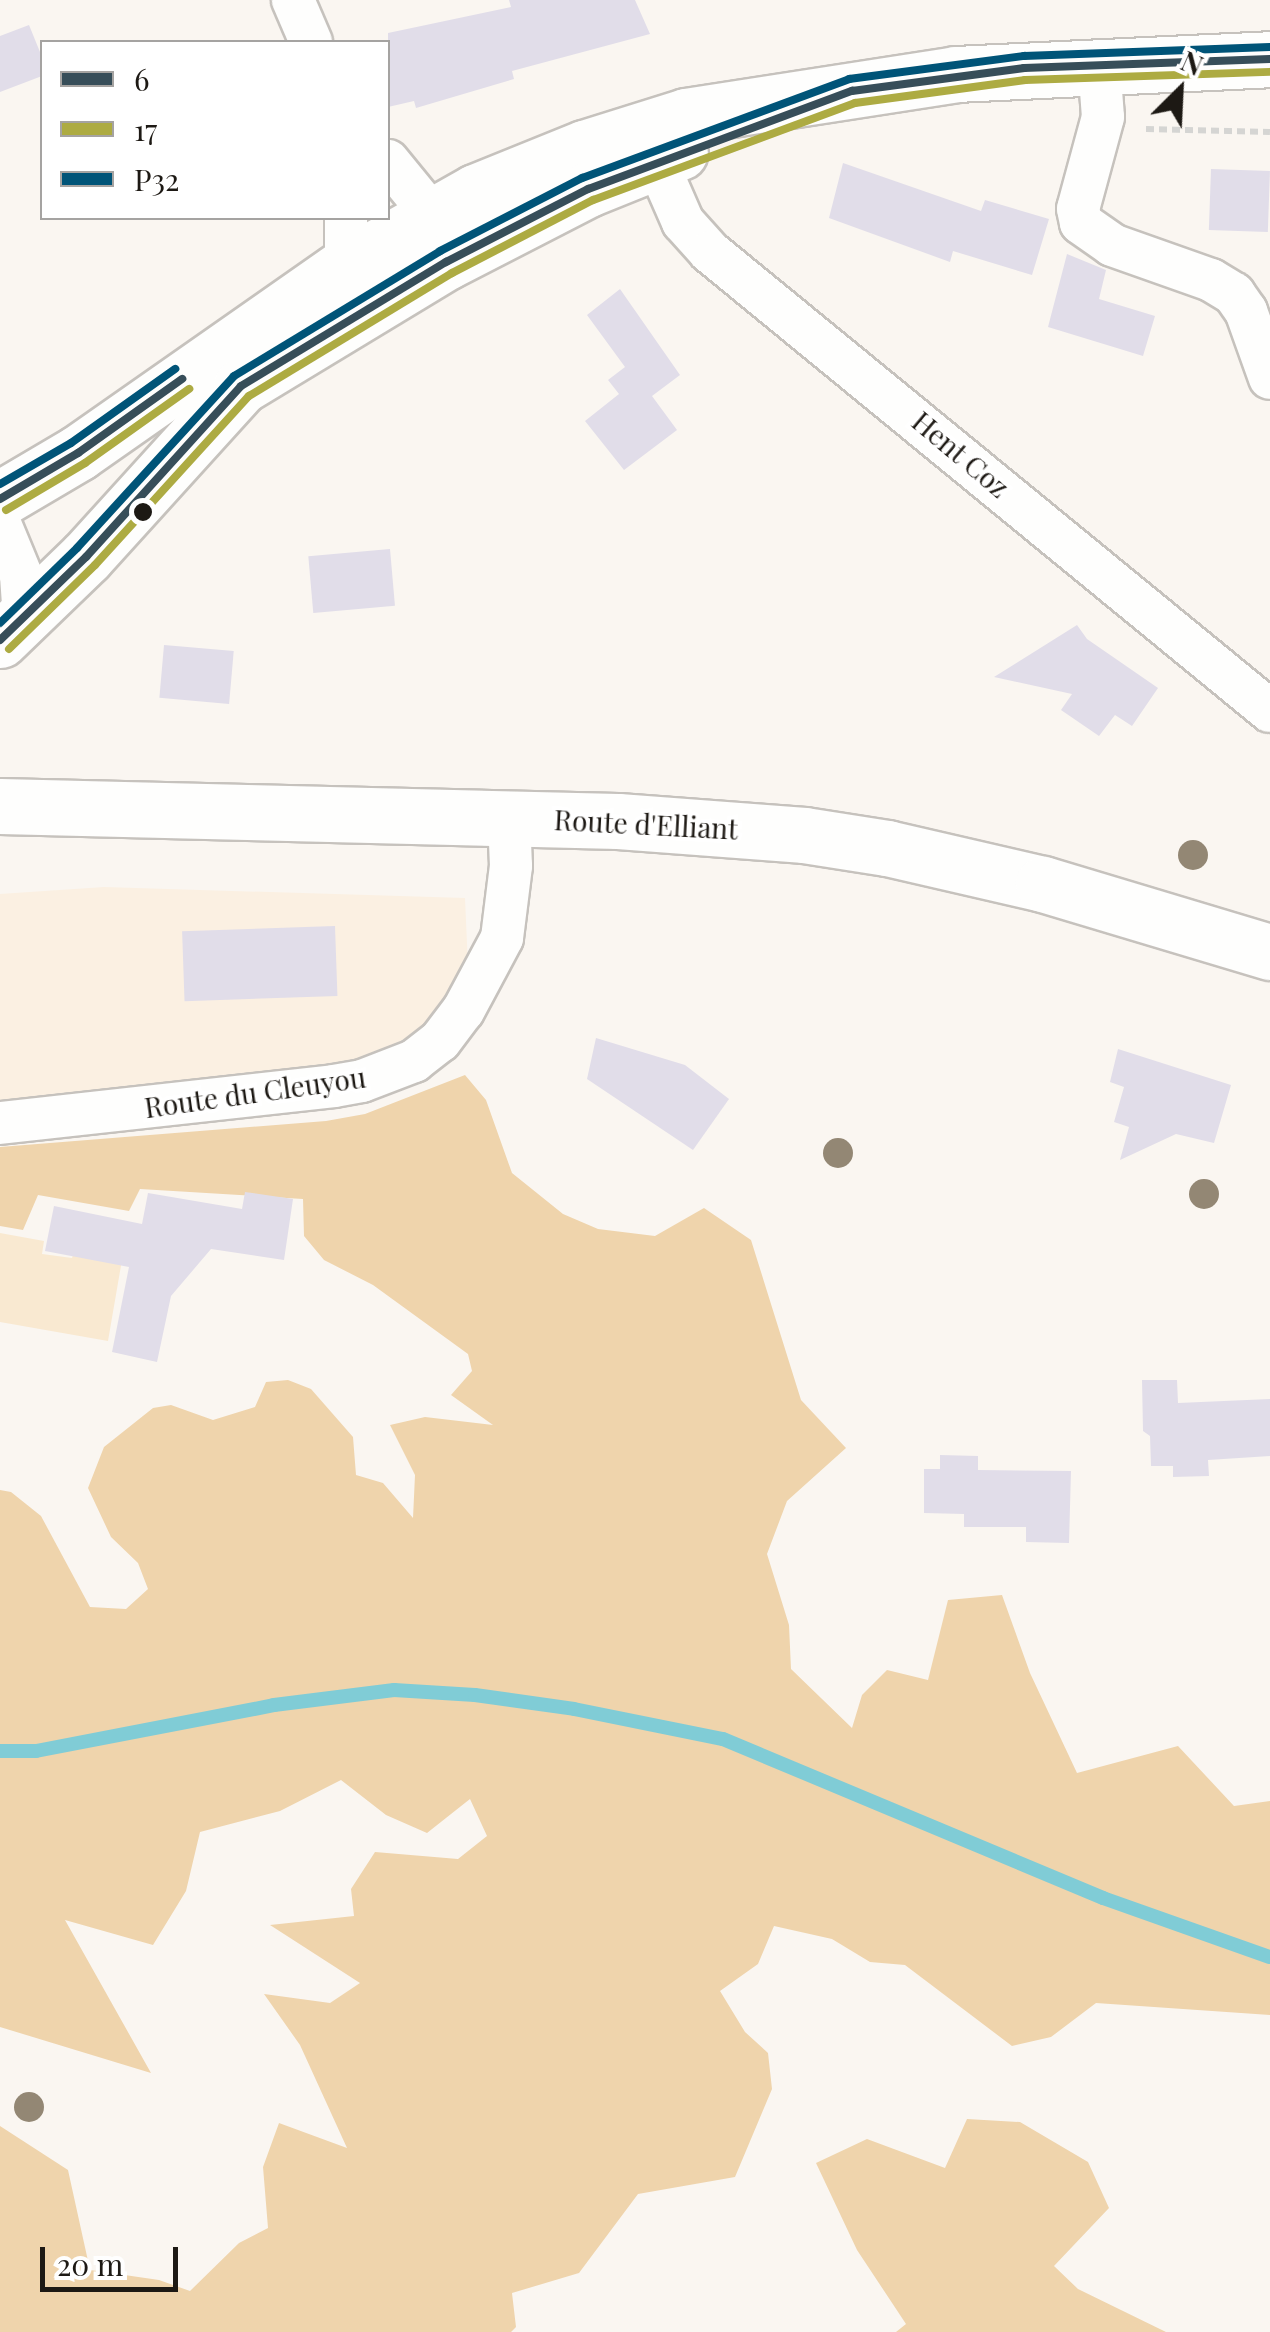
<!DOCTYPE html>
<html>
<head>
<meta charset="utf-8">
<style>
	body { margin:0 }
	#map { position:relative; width:1270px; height:2332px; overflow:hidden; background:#faf6f1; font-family:"Playfair Display",serif }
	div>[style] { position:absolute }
	.built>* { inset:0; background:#fbf0e2 }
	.green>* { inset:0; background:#f9e9d1 }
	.forest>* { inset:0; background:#efd4ac }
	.stream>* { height:14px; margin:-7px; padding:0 7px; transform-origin:7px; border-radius:7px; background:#80ccd6 }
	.building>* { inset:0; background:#e1dde9; transform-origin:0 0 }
	.path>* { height:6px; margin-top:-3px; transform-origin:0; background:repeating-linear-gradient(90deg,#d5d5d3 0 8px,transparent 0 13px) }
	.roads { filter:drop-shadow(2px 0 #c6c2bd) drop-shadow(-2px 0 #c6c2bd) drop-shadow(0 2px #c6c2bd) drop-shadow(0 -2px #c6c2bd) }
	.street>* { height:42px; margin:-21px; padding:0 21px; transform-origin:21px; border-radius:21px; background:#fefefd }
	.secondary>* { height:55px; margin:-27.5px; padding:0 27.5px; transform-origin:27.5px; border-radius:27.5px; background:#fefefd }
	.primary>* { height:55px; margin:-27.5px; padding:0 27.5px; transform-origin:27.5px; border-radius:27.5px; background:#fefefd }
	.bus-1>* { height:8px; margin:-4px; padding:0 4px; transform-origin:4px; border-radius:4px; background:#374e59 }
	.bus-2>* { height:8px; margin:-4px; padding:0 4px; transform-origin:4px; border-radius:4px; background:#adab42 }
	.bus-3>* { height:8px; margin:-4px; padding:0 4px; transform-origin:4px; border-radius:4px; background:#005478 }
	.trees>* { width:30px; height:30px; margin:-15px; border-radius:50%; background:#938774 }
	.dots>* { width:28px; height:28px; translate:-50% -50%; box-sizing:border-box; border:5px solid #fff; border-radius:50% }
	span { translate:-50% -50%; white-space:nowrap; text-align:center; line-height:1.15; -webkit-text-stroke:8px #fff; paint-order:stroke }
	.street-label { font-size:28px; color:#1d1914 }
	.legend { position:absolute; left:40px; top:40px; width:350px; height:180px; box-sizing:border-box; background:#fff; border:2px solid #a5a3a1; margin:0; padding:12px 18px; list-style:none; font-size:30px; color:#1d1914 }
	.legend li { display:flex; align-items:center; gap:20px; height:50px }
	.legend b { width:50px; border:2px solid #a5a3a1 }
	.north { position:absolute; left:1130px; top:40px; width:100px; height:100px; -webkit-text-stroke:8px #fff; paint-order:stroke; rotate:24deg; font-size:28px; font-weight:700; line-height:40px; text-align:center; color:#1d1914 }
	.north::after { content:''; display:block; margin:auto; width:35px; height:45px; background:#1d1914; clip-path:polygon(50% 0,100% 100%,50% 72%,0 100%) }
	.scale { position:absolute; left:40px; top:2247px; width:138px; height:45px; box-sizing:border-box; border:5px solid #1d1914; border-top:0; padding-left:12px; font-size:30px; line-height:35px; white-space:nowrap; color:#1d1914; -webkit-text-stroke:8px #fff; paint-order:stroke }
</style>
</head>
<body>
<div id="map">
	<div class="built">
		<div style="clip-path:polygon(104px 887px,465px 898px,468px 967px,444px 1011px,371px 1062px,0 1103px,0 894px)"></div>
	</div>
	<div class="green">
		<div style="clip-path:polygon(0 1233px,44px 1241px,42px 1254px,72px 1258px,76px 1245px,123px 1254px,108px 1341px,0 1322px)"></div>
	</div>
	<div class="forest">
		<div style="clip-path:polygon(465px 1075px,486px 1100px,512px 1173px,563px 1214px,598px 1229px,655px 1236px,704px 1208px,751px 1240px,801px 1400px,846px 1448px,787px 1501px,767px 1554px,789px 1625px,791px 1669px,852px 1728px,862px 1695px,887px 1670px,928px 1680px,948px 1600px,1002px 1595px,1030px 1673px,1077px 1773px,1178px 1746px,1234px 1806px,1270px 1801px,1270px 2015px,1096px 2003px,1051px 2037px,1012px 2046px,905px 1965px,870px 1962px,832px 1939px,774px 1926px,758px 1964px,720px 1991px,745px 2032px,768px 2053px,772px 2089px,735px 2177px,638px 2194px,579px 2273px,512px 2293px,516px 2327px,511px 2332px,0 2332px,0 2126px,68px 2170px,90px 2270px,159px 2280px,190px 2291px,239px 2243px,268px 2228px,263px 2167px,279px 2123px,347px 2148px,300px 2045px,264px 1994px,330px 2003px,360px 1983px,270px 1925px,354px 1916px,351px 1889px,375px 1852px,458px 1859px,487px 1836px,470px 1799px,427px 1833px,386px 1815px,341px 1780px,280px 1811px,200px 1832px,186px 1891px,153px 1945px,65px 1920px,151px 2073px,0 2027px,0 1490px,11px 1492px,41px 1516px,90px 1607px,126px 1609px,148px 1589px,138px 1563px,111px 1537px,88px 1488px,104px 1447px,153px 1408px,171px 1405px,213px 1420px,255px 1407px,266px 1382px,288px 1380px,311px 1389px,353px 1437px,356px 1475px,383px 1483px,413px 1518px,415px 1475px,390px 1425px,425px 1417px,493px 1425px,451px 1395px,472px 1371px,468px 1354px,373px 1285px,324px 1260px,304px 1236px,303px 1199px,140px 1189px,129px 1211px,38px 1195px,23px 1230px,0 1226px,0 1147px,326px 1121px,365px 1114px)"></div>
		<div style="clip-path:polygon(967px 2119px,1020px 2122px,1088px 2162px,1109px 2208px,1054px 2266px,1078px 2289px,1166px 2332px,896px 2332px,906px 2324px,857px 2250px,816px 2163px,867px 2139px,945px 2168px)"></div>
	</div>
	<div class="stream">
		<div style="left:0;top:1751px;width:36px"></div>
		<div style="left:36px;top:1751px;width:242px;rotate:-10.9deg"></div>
		<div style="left:274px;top:1705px;width:121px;rotate:-7.1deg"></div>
		<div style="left:394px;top:1690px;width:81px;rotate:3.5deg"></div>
		<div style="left:475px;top:1695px;width:100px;rotate:8deg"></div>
		<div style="left:574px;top:1709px;width:152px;rotate:11.4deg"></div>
		<div style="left:723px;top:1739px;width:412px;rotate:22.7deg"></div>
		<div style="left:1103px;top:1898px;width:177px;rotate:19.5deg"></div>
	</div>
	<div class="building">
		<div style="clip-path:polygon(509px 0,635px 0,650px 34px,512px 71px,514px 79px,416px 108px,414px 101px,388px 107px,388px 33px,511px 7px)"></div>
		<div style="clip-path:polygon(29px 25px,42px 57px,42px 76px,0 92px,0 36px)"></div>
		<div style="clip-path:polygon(843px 163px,981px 211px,985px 200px,1049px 219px,1032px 275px,953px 251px,950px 262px,829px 218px)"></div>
		<div style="left:1211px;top:169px;width:59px;height:61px;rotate:2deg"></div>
		<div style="clip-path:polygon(1067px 254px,1106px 270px,1099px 299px,1155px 316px,1143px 356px,1048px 327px)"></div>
		<div style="clip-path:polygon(620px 289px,680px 375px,652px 396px,677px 430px,624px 470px,585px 421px,619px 394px,608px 380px,625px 367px,587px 315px)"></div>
		<div style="left:390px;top:549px;width:57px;height:82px;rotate:85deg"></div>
		<div style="clip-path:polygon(1077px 625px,1087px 639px,1158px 688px,1132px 726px,1115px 715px,1099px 736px,1061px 710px,1072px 694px,994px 677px)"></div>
		<div style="left:164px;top:645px;width:70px;height:53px;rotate:5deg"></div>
		<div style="left:335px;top:926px;width:70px;height:153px;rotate:88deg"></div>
		<div style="clip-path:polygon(596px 1038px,685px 1065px,729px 1099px,693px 1150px,587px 1079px)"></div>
		<div style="clip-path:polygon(1118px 1049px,1231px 1085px,1214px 1143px,1176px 1134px,1120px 1160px,1129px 1127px,1114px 1122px,1124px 1087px,1110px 1082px)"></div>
		<div style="clip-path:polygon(245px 1192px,293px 1199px,284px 1260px,211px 1249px,171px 1296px,157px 1362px,112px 1352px,129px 1267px,45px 1251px,54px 1206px,142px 1224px,148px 1193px,242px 1209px)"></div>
		<div style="clip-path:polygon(1142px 1380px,1177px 1380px,1178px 1403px,1270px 1399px,1270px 1456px,1208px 1460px,1209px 1476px,1173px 1477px,1173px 1466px,1151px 1466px,1150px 1436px,1143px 1431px)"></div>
		<div style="clip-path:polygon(940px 1455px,978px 1456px,978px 1470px,1071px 1471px,1069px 1543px,1026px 1542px,1026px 1527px,964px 1527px,964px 1514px,924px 1513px,924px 1469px,940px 1469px)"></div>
	</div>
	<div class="path">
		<div style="left:1146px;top:129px;width:124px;rotate:1.4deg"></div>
	</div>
	<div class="roads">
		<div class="street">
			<div style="left:293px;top:0;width:46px;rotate:66.8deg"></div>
			<div style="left:1099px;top:64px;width:53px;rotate:85.7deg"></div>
			<div style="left:1103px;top:117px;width:95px;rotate:105.2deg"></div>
			<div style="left:1078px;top:209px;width:14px;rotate:78deg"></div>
			<div style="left:1081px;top:223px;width:38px;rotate:35deg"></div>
			<div style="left:1112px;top:245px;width:105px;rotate:19.5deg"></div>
			<div style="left:1211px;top:280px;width:27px;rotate:31deg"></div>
			<div style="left:1234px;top:294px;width:21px;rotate:55deg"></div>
			<div style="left:1246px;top:311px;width:71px;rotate:70.3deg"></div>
			<div style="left:645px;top:135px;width:95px;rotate:66.4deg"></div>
			<div style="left:683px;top:222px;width:40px;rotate:48deg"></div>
			<div style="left:710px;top:252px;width:724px;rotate:39.34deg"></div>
			<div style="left:388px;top:161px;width:71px;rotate:50.7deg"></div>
			<div style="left:433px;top:216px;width:16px;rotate:68deg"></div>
			<div style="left:439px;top:231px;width:12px;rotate:114deg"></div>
			<div style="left:346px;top:218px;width:47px;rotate:90deg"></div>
			<div style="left:0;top:524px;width:55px;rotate:67.6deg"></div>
			<div style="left:21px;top:575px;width:44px;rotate:86.1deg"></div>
			<div style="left:0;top:1123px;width:336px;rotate:-6.3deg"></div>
			<div style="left:334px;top:1086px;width:28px;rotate:-10deg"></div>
			<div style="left:362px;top:1081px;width:56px;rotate:-21deg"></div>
			<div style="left:414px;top:1061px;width:33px;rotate:-38deg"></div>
			<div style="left:440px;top:1041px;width:38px;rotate:-53deg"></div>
			<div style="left:463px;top:1011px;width:83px;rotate:-61.9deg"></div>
			<div style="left:502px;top:938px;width:73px;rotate:-82.9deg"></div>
			<div style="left:511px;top:866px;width:48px;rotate:-92.4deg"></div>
		</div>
		<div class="secondary">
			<div style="left:0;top:806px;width:618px;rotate:1.39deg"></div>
			<div style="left:618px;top:821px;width:187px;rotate:4.3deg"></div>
			<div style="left:804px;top:835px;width:84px;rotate:8.9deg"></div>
			<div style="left:887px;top:848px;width:160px;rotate:13deg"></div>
			<div style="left:1043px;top:884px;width:237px;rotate:16.7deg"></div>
		</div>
		<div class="primary">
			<div style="left:0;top:499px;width:91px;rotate:-30.5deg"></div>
			<div style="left:78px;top:453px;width:327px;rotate:-35deg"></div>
			<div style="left:346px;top:265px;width:148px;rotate:-29.5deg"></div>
			<div style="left:475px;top:192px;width:118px;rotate:-22deg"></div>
			<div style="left:584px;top:148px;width:107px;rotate:-17.4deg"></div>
			<div style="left:686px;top:116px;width:273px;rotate:-8.8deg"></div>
			<div style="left:956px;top:74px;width:314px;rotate:-2.7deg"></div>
			<div style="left:0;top:640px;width:120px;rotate:-44deg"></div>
			<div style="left:86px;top:557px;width:231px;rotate:-47.8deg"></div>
			<div style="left:241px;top:386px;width:240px;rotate:-31.2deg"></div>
			<div style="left:446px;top:262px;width:160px;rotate:-27.2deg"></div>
			<div style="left:588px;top:189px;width:99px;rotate:-21.9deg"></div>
		</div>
	</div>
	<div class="bus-1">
		<div style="left:0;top:499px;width:91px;rotate:-30.5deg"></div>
		<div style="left:78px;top:453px;width:128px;rotate:-35.4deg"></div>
		<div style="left:0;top:640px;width:120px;rotate:-44deg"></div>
		<div style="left:86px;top:557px;width:231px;rotate:-47.8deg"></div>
		<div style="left:241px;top:386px;width:240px;rotate:-31.2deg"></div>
		<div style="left:446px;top:262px;width:160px;rotate:-27.2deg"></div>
		<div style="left:588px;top:189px;width:282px;rotate:-20.4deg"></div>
		<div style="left:852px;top:91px;width:174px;rotate:-7.6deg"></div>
		<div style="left:1024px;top:68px;width:246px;rotate:-2.1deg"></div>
	</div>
	<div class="bus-2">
		<div style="left:6px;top:510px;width:92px;rotate:-30.7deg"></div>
		<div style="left:85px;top:463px;width:128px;rotate:-35.4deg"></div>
		<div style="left:9px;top:649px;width:120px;rotate:-44.3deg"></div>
		<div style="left:95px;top:565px;width:229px;rotate:-47.7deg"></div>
		<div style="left:249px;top:396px;width:237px;rotate:-31.2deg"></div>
		<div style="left:452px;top:273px;width:159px;rotate:-27.4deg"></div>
		<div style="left:593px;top:200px;width:279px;rotate:-20.3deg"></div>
		<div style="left:855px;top:103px;width:172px;rotate:-7.7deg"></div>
		<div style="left:1025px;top:80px;width:245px;rotate:-1.9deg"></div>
	</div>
	<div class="bus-3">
		<div style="left:0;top:484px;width:82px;rotate:-30deg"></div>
		<div style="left:71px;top:443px;width:128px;rotate:-35.4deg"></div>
		<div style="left:0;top:623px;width:107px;rotate:-44.2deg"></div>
		<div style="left:77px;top:548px;width:233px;rotate:-47.6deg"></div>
		<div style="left:234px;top:376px;width:241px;rotate:-31.2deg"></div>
		<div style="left:440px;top:251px;width:160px;rotate:-27.2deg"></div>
		<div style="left:582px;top:178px;width:285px;rotate:-20.3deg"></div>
		<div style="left:849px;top:79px;width:177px;rotate:-7.5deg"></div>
		<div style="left:1024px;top:56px;width:246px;rotate:-2.1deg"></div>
	</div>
	<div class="trees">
		<div style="left:1193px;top:855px"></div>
		<div style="left:838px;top:1153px"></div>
		<div style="left:1204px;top:1194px"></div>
		<div style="left:29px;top:2107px"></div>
	</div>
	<div class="dots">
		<div style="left:143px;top:512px;background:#1d1914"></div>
	</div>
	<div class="street-label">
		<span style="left:961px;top:454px;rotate:40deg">Hent Coz</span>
		<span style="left:646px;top:824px;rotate:3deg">Route d'Elliant</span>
		<span style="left:255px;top:1092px;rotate:-8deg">Route du Cleuyou</span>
	</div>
	<ul class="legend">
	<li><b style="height:12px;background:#374e59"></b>6</li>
	<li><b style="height:12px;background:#adab42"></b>17</li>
	<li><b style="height:12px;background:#005478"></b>P32</li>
	</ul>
	<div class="north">N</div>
	<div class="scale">20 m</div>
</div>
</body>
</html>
